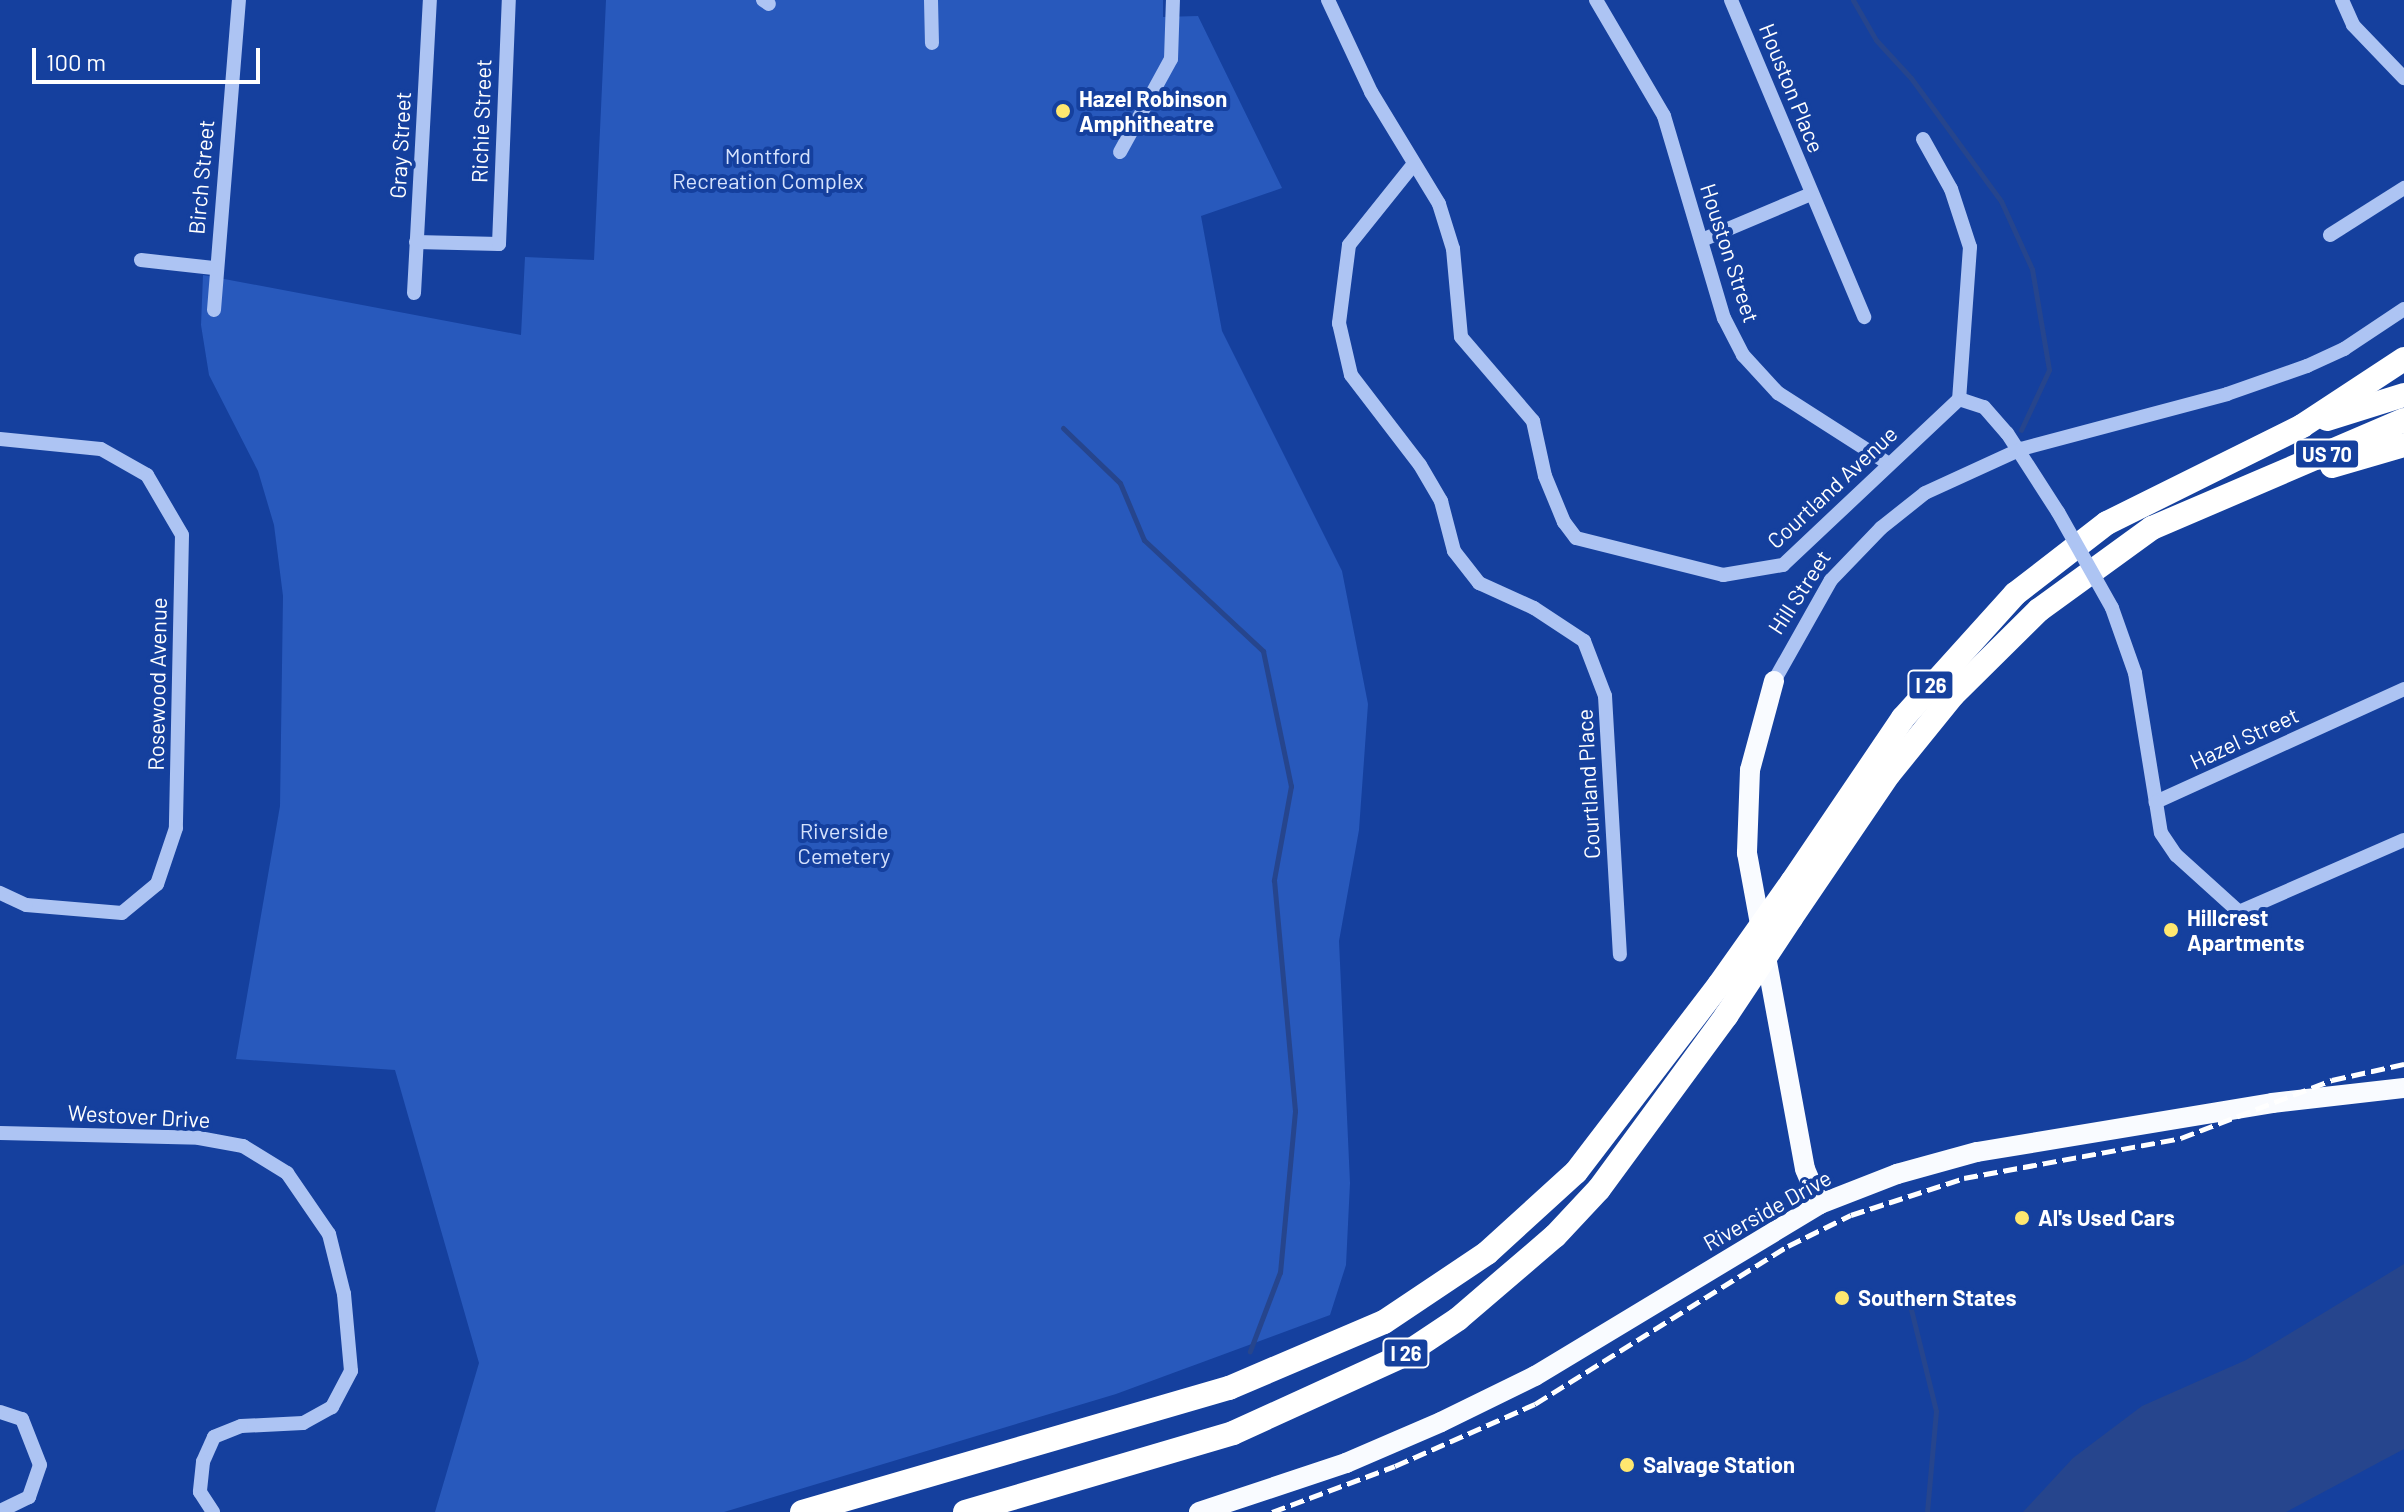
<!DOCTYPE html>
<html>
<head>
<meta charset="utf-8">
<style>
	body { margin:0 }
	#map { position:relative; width:2404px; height:1512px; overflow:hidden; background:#15409e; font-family:Barlow,sans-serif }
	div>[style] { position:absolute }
	.green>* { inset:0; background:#2859bc }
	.water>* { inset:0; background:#26458d }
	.stream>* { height:5px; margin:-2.5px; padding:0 2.5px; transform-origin:2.5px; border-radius:2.5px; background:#26458d }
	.minor>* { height:14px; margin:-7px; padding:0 7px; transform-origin:7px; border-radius:7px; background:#adc4f3 }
	.major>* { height:20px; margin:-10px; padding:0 10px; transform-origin:10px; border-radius:10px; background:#f9fbff }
	.highway>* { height:24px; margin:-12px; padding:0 12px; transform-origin:12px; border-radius:12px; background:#fff }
	.rail>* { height:5px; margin-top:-2.5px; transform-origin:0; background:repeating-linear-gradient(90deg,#fff 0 14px,transparent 0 20px) }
	.minor-bridge>* { height:14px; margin:-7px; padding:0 7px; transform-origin:7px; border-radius:7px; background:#adc4f3 }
	.highway-bridge>* { height:24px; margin:-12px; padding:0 12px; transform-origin:12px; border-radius:12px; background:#fff }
	.dots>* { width:22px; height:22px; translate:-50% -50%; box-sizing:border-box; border:4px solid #15409e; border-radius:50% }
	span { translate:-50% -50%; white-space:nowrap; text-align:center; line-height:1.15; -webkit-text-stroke:8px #15409e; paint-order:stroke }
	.shield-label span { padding:2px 6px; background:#15409e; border:2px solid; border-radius:6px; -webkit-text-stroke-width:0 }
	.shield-label { font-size:20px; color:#fff; font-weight:700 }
	.street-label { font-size:22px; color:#fff }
	.poi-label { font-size:22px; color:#fff; font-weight:700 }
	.left { translate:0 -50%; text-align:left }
	.park-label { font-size:22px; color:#d5e2fd }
	.scale { position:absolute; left:32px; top:48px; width:228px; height:36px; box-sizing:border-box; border:4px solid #fff; border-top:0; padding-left:10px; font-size:24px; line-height:28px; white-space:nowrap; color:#fff; -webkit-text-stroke:6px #15409e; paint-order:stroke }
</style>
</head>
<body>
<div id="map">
	<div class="green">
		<div style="clip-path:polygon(606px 0,1163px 0,1163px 17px,1198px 16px,1282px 188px,1201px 216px,1222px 331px,1342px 571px,1368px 704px,1359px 830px,1339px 941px,1350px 1183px,1346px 1265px,1330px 1315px,1116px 1394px,724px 1512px,435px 1512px,479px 1363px,395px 1070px,236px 1059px,280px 806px,283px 596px,274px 525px,258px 471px,209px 375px,201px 325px,203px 275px,521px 335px,525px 257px,594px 260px)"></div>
	</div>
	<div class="water">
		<div style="clip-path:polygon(2404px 1264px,2404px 1449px,2286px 1512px,2023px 1512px,2073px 1458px,2142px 1406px,2246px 1360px)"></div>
	</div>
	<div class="stream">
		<div style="left:1853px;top:0;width:46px;rotate:60.1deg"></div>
		<div style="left:1876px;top:40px;width:52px;rotate:47.4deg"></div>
		<div style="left:1911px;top:78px;width:152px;rotate:53.8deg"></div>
		<div style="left:2001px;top:201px;width:75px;rotate:65.5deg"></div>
		<div style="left:2032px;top:269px;width:102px;rotate:80.4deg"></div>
		<div style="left:2049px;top:370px;width:66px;rotate:115deg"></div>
		<div style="left:1063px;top:428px;width:79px;rotate:44deg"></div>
		<div style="left:1120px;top:483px;width:62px;rotate:67.2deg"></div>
		<div style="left:1144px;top:540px;width:163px;rotate:43deg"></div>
		<div style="left:1263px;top:651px;width:138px;rotate:78.3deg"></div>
		<div style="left:1291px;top:786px;width:96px;rotate:100.3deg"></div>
		<div style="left:1274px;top:880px;width:232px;rotate:84.8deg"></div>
		<div style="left:1295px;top:1111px;width:162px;rotate:95.3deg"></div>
		<div style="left:1280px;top:1272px;width:85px;rotate:110.8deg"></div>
		<div style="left:1908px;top:1297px;width:117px;rotate:76.2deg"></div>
		<div style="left:1936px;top:1411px;width:101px;rotate:95.1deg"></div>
	</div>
	<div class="minor">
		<div style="left:763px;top:0;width:7px;rotate:34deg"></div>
		<div style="left:931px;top:0;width:43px;rotate:88.7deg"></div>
		<div style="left:1328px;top:0;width:102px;rotate:64.9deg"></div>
		<div style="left:1371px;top:92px;width:131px;rotate:58.7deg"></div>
		<div style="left:1439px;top:204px;width:47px;rotate:72.7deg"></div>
		<div style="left:1453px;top:249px;width:88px;rotate:84.8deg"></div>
		<div style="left:1461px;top:337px;width:111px;rotate:49.4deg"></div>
		<div style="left:1533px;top:421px;width:56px;rotate:77.7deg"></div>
		<div style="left:1545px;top:476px;width:50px;rotate:67.6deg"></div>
		<div style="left:1564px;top:522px;width:20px;rotate:53deg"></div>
		<div style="left:1576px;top:538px;width:152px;rotate:14.1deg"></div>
		<div style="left:1723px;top:575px;width:61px;rotate:-9.5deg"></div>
		<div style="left:1783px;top:565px;width:242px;rotate:-43.3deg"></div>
		<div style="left:1596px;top:0;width:134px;rotate:59.6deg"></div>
		<div style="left:1664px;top:116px;width:211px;rotate:73.5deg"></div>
		<div style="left:1724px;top:318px;width:42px;rotate:62.8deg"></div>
		<div style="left:1743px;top:355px;width:52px;rotate:47.4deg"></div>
		<div style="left:1778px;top:393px;width:132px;rotate:32.6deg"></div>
		<div style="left:1731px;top:0;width:344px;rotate:67.2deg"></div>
		<div style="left:2342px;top:0;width:27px;rotate:66deg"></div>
		<div style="left:2353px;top:25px;width:74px;rotate:46.1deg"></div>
		<div style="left:1923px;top:139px;width:57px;rotate:60.8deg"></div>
		<div style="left:1951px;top:189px;width:61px;rotate:71.9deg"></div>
		<div style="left:1970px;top:247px;width:152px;rotate:94.1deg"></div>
		<div style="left:1120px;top:152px;width:106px;rotate:-61.3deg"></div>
		<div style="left:1171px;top:59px;width:59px;rotate:-88.1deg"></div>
		<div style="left:1413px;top:165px;width:102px;rotate:128.7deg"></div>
		<div style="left:1349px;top:245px;width:79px;rotate:97.3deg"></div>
		<div style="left:1339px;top:323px;width:53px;rotate:77deg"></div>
		<div style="left:1351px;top:375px;width:113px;rotate:52.5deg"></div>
		<div style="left:1420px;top:465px;width:42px;rotate:59.7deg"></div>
		<div style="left:1441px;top:501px;width:52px;rotate:75.4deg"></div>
		<div style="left:1454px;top:551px;width:41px;rotate:52deg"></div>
		<div style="left:1479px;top:583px;width:60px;rotate:24.4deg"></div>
		<div style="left:1534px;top:608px;width:60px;rotate:33.4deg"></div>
		<div style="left:1584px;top:641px;width:59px;rotate:69.1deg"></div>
		<div style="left:1605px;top:696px;width:259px;rotate:86.7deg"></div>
		<div style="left:2330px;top:235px;width:88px;rotate:-32.4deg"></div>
		<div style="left:1702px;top:240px;width:118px;rotate:-22.9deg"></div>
		<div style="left:416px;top:242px;width:83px;rotate:1.4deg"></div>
		<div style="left:499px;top:244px;width:244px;rotate:-87.7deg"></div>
		<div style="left:141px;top:260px;width:73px;rotate:6.3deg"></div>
		<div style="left:414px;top:293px;width:293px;rotate:-86.9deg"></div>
		<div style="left:214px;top:310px;width:311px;rotate:-85.4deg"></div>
		<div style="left:1959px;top:399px;width:26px;rotate:18deg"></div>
		<div style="left:1984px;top:407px;width:35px;rotate:49deg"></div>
		<div style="left:2007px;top:433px;width:94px;rotate:57.2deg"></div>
		<div style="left:0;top:439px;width:101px;rotate:5.7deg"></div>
		<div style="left:101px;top:449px;width:53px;rotate:29.5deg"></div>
		<div style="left:147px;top:475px;width:69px;rotate:59.7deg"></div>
		<div style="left:182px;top:535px;width:293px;rotate:91.2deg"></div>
		<div style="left:176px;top:828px;width:59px;rotate:108.7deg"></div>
		<div style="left:157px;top:884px;width:45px;rotate:140.4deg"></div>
		<div style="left:122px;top:913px;width:96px;rotate:-175.2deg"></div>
		<div style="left:26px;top:905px;width:29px;rotate:-155deg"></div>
		<div style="left:2112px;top:608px;width:69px;rotate:70.5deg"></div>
		<div style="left:2135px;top:673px;width:131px;rotate:80.8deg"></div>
		<div style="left:1774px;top:681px;width:116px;rotate:-60.6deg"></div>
		<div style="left:1831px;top:580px;width:72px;rotate:-46.1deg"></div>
		<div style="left:1881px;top:528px;width:56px;rotate:-38.5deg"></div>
		<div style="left:1925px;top:493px;width:106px;rotate:-24.6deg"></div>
		<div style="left:2021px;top:449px;width:213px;rotate:-14.9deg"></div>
		<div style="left:2227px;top:394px;width:85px;rotate:-19.3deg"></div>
		<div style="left:2307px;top:366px;width:41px;rotate:-24.7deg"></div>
		<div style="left:2344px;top:349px;width:72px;rotate:-33.7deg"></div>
		<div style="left:2404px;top:689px;width:273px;rotate:155.5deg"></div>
		<div style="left:2156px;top:802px;width:31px;rotate:81deg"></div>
		<div style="left:2161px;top:833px;width:27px;rotate:56deg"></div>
		<div style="left:2176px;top:855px;width:85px;rotate:42.1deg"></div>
		<div style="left:2239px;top:912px;width:180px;rotate:-23.6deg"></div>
		<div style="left:0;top:1133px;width:199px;rotate:1.4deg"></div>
		<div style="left:199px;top:1138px;width:45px;rotate:10.3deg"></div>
		<div style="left:243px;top:1146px;width:52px;rotate:31.5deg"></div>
		<div style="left:287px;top:1173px;width:74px;rotate:55.5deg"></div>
		<div style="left:329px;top:1234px;width:62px;rotate:76deg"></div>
		<div style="left:344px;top:1294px;width:77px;rotate:84.8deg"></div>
		<div style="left:351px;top:1371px;width:41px;rotate:117.8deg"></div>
		<div style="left:332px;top:1407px;width:33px;rotate:151deg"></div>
		<div style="left:303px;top:1423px;width:62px;rotate:177.2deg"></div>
		<div style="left:241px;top:1426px;width:29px;rotate:158deg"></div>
		<div style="left:214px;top:1437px;width:27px;rotate:114deg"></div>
		<div style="left:203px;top:1462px;width:30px;rotate:96deg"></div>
		<div style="left:200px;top:1492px;width:24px;rotate:57deg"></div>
		<div style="left:0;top:1412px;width:23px;rotate:18deg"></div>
		<div style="left:22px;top:1419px;width:49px;rotate:68.6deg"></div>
		<div style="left:40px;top:1465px;width:34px;rotate:109deg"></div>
		<div style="left:29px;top:1497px;width:32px;rotate:154deg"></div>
	</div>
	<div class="major">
		<div style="left:1774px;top:681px;width:92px;rotate:105.1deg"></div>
		<div style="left:1750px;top:770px;width:83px;rotate:92.1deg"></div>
		<div style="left:1747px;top:853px;width:321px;rotate:79.6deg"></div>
		<div style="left:1805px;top:1169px;width:38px;rotate:67deg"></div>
		<div style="left:1199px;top:1512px;width:155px;rotate:-18.4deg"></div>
		<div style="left:1346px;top:1463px;width:103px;rotate:-23.3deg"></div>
		<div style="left:1441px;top:1422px;width:105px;rotate:-26.1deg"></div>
		<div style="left:1535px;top:1376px;width:333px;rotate:-31.1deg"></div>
		<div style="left:1820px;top:1204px;width:83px;rotate:-21.3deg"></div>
		<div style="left:1897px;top:1174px;width:83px;rotate:-15.4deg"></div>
		<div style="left:1977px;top:1152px;width:299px;rotate:-9.4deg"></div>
		<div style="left:2272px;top:1103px;width:133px;rotate:-6.5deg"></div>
	</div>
	<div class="highway">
		<div style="left:2327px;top:419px;width:81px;rotate:-17.3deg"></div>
		<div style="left:2332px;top:466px;width:75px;rotate:-16.3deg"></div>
		<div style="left:1792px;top:882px;width:198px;rotate:-55.9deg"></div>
		<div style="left:1903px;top:718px;width:167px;rotate:-47.9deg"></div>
		<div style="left:2015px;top:594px;width:116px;rotate:-37.7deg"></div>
		<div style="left:2107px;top:523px;width:218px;rotate:-26.4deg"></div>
		<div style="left:2302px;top:426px;width:122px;rotate:-33.3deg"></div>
		<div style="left:1791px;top:918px;width:174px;rotate:-55.8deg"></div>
		<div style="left:1889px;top:774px;width:102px;rotate:-51deg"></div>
		<div style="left:1953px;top:695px;width:121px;rotate:-44.7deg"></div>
		<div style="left:2039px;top:610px;width:140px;rotate:-36deg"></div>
		<div style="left:2152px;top:528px;width:274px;rotate:-23.2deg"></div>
		<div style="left:802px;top:1512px;width:445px;rotate:-16.2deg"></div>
		<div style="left:1229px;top:1388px;width:168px;rotate:-23.1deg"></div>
		<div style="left:1384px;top:1322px;width:124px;rotate:-33.8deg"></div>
		<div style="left:1487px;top:1253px;width:120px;rotate:-42.3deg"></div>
		<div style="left:1576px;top:1172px;width:235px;rotate:-52.6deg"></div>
		<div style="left:965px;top:1512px;width:279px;rotate:-16.4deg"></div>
		<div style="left:1233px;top:1433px;width:188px;rotate:-24.5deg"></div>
		<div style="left:1404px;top:1355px;width:65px;rotate:-33.7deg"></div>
		<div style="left:1458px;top:1319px;width:128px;rotate:-40.6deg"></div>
		<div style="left:1555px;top:1236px;width:64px;rotate:-46.9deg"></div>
		<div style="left:1599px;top:1189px;width:215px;rotate:-53.7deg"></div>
	</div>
	<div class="rail">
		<div style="left:1272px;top:1512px;width:131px;rotate:-20.5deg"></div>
		<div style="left:1395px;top:1466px;width:153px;rotate:-23.9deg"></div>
		<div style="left:1535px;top:1404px;width:298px;rotate:-32deg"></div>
		<div style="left:1788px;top:1246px;width:70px;rotate:-26.2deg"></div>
		<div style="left:1851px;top:1215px;width:119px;rotate:-18.1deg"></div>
		<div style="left:1964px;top:1178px;width:221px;rotate:-10.4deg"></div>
		<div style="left:2181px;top:1138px;width:162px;rotate:-21deg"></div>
		<div style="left:2332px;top:1080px;width:74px;rotate:-12.5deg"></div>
	</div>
	<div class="minor-bridge">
		<div style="left:2058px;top:512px;width:110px;rotate:60.6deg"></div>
	</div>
	<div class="highway-bridge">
		<div style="left:1719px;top:985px;width:126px;rotate:-54.7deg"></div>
		<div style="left:1726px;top:1016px;width:118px;rotate:-56.4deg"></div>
	</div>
	<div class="dots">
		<div style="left:1063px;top:111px;background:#ffe76f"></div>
		<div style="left:2171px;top:930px;background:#ffe76f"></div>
		<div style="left:2022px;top:1218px;background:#ffe76f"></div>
		<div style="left:1842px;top:1298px;background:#ffe76f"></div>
		<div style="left:1627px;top:1465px;background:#ffe76f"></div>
	</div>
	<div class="shield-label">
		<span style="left:2327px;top:454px">US 70</span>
		<span style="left:1931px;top:685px">I 26</span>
		<span style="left:1406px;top:1353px">I 26</span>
	</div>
	<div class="street-label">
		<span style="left:1792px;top:88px;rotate:68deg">Houston Place</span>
		<span style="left:481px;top:121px;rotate:-88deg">Richie Street</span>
		<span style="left:400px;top:145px;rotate:-87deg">Gray Street</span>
		<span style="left:201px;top:177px;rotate:-85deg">Birch Street</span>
		<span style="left:1730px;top:253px;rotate:72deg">Houston Street</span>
		<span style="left:1832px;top:487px;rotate:-43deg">Courtland Avenue</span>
		<span style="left:1799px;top:592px;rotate:-57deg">Hill Street</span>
		<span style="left:157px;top:684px;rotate:-89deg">Rosewood Avenue</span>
		<span style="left:2244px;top:738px;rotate:-25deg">Hazel Street</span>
		<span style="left:1588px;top:784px;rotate:-93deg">Courtland Place</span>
		<span style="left:139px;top:1116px;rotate:3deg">Westover Drive</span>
		<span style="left:1767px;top:1210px;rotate:-29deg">Riverside Drive</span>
	</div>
	<div class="poi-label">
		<span class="left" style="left:1079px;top:111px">Hazel Robinson<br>Amphitheatre</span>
		<span class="left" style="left:2187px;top:930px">Hillcrest<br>Apartments</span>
		<span class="left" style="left:2038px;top:1218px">Al's Used Cars</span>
		<span class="left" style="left:1858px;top:1298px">Southern States</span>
		<span class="left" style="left:1643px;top:1465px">Salvage Station</span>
	</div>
	<div class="park-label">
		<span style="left:768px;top:168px">Montford<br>Recreation Complex</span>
		<span style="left:844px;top:843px">Riverside<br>Cemetery</span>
	</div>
	<div class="scale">100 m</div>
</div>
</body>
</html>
